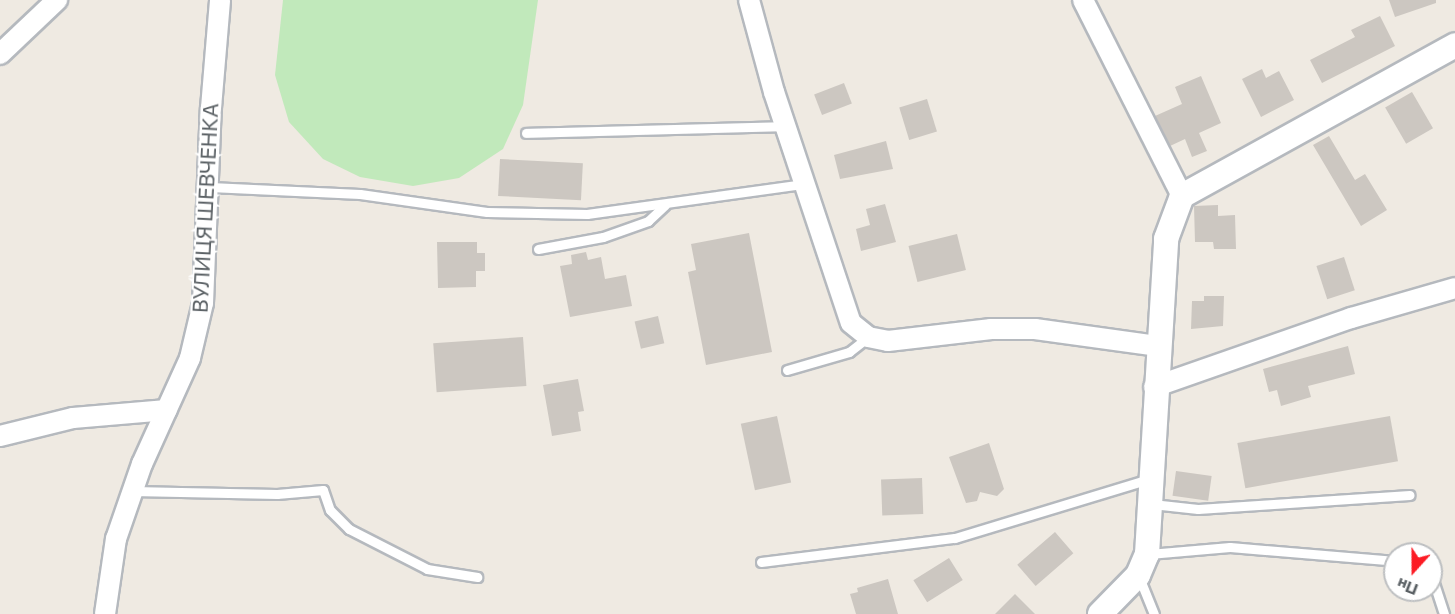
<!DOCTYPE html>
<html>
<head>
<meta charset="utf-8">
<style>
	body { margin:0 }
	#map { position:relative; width:1455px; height:614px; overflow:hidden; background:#efeae2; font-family:Commissioner,sans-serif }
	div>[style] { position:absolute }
	.green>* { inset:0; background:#c1e9bb }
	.building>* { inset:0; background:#ccc7c1; transform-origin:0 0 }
	.roads { filter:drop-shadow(2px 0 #b5b9be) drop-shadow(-2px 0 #b5b9be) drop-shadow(0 2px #b5b9be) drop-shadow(0 -2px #b5b9be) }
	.service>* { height:9px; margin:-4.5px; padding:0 4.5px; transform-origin:4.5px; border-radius:4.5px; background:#fff }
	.minor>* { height:20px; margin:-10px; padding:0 10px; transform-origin:10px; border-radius:10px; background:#fff }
	.tertiary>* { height:24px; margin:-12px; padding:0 12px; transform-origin:12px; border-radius:12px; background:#fff }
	span { translate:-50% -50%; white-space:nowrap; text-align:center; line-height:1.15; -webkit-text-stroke:4.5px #fff; paint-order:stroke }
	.street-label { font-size:21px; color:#5a6064 }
	.north { position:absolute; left:1383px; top:542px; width:60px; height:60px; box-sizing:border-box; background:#fff; border:2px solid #bdbfc1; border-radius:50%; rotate:201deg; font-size:16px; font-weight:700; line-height:24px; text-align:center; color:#5a6064 }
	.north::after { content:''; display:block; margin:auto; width:21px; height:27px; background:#fc1b24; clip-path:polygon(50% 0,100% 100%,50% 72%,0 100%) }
</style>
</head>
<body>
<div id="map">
	<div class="green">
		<div style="clip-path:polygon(283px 0,538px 0,523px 105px,503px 149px,459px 178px,413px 186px,360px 177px,323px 159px,289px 122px,275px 75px)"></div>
	</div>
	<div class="building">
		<div style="clip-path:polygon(1389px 0,1436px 0,1436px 3px,1395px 17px)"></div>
		<div style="clip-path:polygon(1380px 16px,1395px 46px,1322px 83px,1310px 60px,1355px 37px,1351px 30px)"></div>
		<div style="clip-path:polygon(1262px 69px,1266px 78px,1279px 71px,1294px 100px,1261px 117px,1242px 79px)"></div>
		<div style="clip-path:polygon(1201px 76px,1221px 123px,1199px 133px,1207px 151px,1192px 157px,1185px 139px,1170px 146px,1155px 116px,1182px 104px,1175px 87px)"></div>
		<div style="left:844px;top:83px;width:22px;height:32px;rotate:69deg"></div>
		<div style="left:1412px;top:92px;width:42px;height:31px;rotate:60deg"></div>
		<div style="left:927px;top:99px;width:34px;height:29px;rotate:73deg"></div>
		<div style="clip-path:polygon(1329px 136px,1355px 180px,1365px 174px,1387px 210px,1361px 226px,1313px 145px)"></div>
		<div style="clip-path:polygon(886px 141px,893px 169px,840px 179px,834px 155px)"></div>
		<div style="left:500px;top:159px;width:83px;height:37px;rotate:3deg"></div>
		<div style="clip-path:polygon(885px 204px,896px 242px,861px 251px,856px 229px,870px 225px,866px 209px)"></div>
		<div style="clip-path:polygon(1218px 205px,1218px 216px,1235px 215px,1236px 249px,1214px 249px,1213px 242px,1195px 242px,1194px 206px)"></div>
		<div style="clip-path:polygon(749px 233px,772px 352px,706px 365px,688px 272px,696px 270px,691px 244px)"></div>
		<div style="left:957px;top:234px;width:37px;height:50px;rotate:76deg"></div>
		<div style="clip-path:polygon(437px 242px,477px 242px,477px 253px,485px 253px,485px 271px,476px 271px,476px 287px,438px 288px)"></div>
		<div style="clip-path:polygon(586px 252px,588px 260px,601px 257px,605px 279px,626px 275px,632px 306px,570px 317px,560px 266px,572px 264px,571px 255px)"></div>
		<div style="left:1344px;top:257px;width:35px;height:29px;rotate:72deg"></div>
		<div style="clip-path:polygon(1204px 296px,1224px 296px,1223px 326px,1191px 329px,1192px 301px,1204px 301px)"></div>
		<div style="left:658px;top:316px;width:28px;height:24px;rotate:77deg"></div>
		<div style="left:523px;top:337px;width:49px;height:90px;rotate:86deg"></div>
		<div style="clip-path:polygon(1348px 346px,1355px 374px,1308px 386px,1311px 397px,1281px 406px,1277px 390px,1269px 392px,1263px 369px)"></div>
		<div style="clip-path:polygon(578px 379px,584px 411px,578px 412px,581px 431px,552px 436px,543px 385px)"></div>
		<div style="left:777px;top:416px;width:68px;height:37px;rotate:78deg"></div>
		<div style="left:1390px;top:416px;width:46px;height:155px;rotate:80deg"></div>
		<div style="clip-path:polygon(989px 443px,1004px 489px,997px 496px,980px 492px,977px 501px,966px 503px,949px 457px)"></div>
		<div style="left:1176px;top:471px;width:36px;height:25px;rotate:8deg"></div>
		<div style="left:922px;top:478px;width:36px;height:41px;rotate:88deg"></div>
		<div style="left:1055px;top:532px;width:28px;height:50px;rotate:49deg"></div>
		<div style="left:949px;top:558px;width:26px;height:42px;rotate:58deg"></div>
		<div style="clip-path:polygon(888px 579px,898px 614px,856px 614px,850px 594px,858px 592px,857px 588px)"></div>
		<div style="clip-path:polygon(1015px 594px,1035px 614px,995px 614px)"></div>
	</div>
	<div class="roads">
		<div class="service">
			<div style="left:526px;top:133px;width:259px;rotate:-1.5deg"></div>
			<div style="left:210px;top:187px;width:150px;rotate:2.7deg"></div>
			<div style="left:360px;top:194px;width:128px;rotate:8.1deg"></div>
			<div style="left:487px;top:212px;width:100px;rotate:1.1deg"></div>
			<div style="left:587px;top:214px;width:219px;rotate:-7.9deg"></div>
			<div style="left:538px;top:249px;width:66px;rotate:-10.5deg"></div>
			<div style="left:603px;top:237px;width:48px;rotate:-19.6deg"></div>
			<div style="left:648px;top:221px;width:23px;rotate:-43deg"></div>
			<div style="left:787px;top:370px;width:65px;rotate:-16.2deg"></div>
			<div style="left:849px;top:352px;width:24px;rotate:-38deg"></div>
			<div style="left:132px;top:491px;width:145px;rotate:1.2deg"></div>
			<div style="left:277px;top:494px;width:46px;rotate:-5deg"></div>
			<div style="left:323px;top:490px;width:21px;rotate:71deg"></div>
			<div style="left:330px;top:510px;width:27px;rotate:45deg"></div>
			<div style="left:349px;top:529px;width:88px;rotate:27.1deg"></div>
			<div style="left:427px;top:569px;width:51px;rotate:9.1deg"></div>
			<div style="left:1152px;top:504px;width:46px;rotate:6.2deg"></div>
			<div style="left:1198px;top:509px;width:212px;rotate:-3.8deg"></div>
			<div style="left:1149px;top:554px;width:81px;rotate:-4.9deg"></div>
			<div style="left:1230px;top:547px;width:166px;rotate:4.8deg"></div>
			<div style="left:761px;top:562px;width:195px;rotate:-7.1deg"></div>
			<div style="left:955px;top:538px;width:203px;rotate:-16.9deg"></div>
			<div style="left:1431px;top:574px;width:42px;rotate:72deg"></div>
			<div style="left:1139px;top:577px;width:40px;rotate:68deg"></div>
		</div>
		<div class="minor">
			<div style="left:749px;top:0;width:95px;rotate:74.8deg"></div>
			<div style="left:774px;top:92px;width:243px;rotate:71.6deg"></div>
			<div style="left:851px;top:323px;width:22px;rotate:39deg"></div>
			<div style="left:868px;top:337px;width:20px;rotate:11deg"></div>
			<div style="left:888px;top:341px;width:104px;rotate:-6.6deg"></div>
			<div style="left:991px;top:329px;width:44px"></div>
			<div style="left:1035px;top:329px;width:123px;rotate:7.9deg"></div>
			<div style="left:1083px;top:0;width:220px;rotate:63.2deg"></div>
			<div style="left:0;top:54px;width:79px;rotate:-43.5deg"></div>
			<div style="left:1154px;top:387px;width:209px;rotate:-19.3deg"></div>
			<div style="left:1351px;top:318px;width:108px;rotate:-16.1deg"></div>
			<div style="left:0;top:436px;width:75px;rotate:-13.9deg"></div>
			<div style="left:73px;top:418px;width:94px;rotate:-4.9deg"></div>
			<div style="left:105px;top:614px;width:76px;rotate:-81.7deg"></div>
			<div style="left:116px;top:539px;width:79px;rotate:-70.9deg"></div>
			<div style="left:142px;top:464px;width:116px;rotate:-65.6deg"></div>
			<div style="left:190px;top:358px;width:57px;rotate:-76.7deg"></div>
			<div style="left:203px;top:303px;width:195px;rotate:-87.7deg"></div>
			<div style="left:211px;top:108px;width:108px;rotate:-85.2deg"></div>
		</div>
		<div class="tertiary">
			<div style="left:1100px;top:614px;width:54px;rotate:-45.7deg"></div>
			<div style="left:1138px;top:575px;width:23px;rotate:-67deg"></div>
			<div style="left:1147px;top:554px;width:316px;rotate:-86.5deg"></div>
			<div style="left:1166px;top:239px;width:46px;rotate:-69.6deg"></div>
			<div style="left:1182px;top:196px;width:312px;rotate:-28.9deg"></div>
		</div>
	</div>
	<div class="street-label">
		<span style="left:205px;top:208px;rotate:-87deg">ВУЛИЦЯ ШЕВЧЕНКА</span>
	</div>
	<div class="north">Пн</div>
</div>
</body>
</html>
